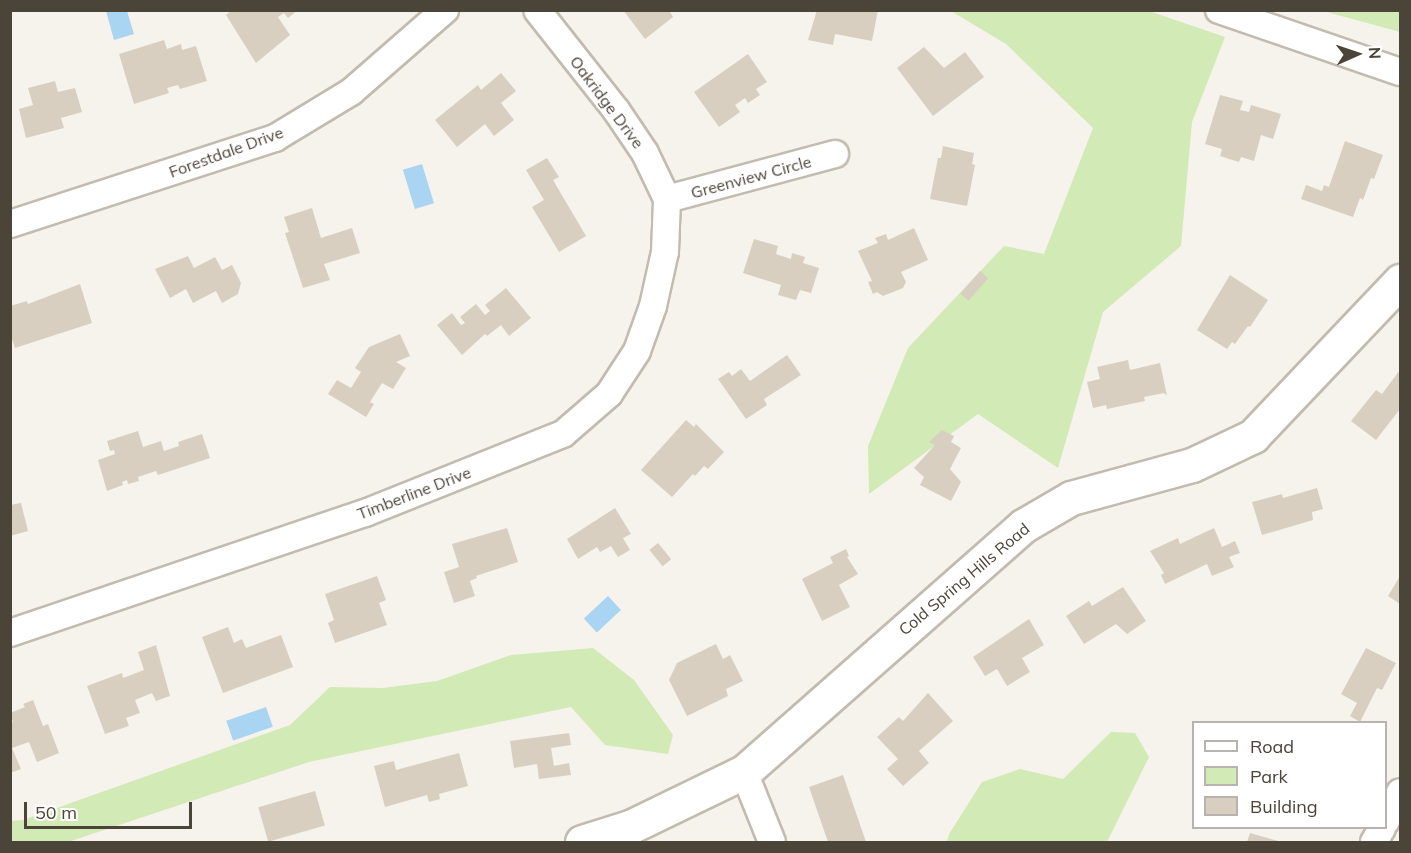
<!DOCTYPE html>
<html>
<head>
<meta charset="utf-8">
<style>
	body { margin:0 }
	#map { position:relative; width:1411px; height:853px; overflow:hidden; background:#f6f3ec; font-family:Mulish,sans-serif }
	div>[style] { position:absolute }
	.green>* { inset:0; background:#d2eab5 }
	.water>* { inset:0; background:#a9d4f2; transform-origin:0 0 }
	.building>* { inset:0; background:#d8cfc1; transform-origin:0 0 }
	.roads { filter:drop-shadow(2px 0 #c2bbae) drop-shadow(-2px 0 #c2bbae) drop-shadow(0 2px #c2bbae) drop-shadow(0 -2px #c2bbae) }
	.minor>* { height:26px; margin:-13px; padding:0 13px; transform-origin:13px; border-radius:13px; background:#fff }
	.tertiary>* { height:33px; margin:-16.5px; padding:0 16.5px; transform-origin:16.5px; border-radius:16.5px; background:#fff }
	span { translate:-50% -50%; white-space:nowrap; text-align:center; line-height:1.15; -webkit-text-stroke:4.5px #fff; paint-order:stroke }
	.street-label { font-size:16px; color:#4b4439 }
	.frame { position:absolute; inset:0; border:12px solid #4b4439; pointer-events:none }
	.legend { position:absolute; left:1192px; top:721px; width:195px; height:108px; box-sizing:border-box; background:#fff; border:2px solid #b7b4b0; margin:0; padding:8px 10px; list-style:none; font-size:18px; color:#4b4439 }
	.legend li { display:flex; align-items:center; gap:12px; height:30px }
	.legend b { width:30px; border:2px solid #b7b4b0 }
	.north { position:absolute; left:1327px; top:24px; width:60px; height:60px; -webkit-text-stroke:4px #fff; paint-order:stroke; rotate:87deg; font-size:16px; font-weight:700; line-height:24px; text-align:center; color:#4b4439 }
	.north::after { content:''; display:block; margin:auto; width:21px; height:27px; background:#4b4439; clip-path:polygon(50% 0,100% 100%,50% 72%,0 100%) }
	.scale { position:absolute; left:24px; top:802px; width:168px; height:27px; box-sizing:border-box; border:3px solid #4b4439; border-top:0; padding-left:8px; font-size:18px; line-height:21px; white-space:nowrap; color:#4b4439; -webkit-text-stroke:4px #fff; paint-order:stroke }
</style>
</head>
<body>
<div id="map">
	<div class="green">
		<div style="clip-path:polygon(951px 11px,1149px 11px,1225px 37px,1192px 122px,1181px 246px,1103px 312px,1058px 468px,978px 414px,869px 494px,868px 446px,908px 348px,1004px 246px,1044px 254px,1093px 128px,1006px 44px)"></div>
		<div style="clip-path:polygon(1323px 11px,1400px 11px,1400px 32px)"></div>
		<div style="clip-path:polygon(593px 648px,634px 680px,673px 735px,668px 754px,605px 745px,571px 707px,309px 762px,68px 842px,11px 842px,11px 821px,23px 820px,290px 725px,330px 687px,383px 688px,437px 681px,511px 655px)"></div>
		<div style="clip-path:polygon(1111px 732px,1135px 733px,1149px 757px,1107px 842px,947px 842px,949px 834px,982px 782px,1020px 769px,1063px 779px)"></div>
	</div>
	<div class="water">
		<div style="clip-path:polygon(106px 11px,127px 11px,134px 34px,114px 40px)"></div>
		<div style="left:422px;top:164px;width:41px;height:20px;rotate:73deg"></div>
		<div style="left:608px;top:596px;width:19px;height:33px;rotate:47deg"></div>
		<div style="left:266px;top:707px;width:21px;height:42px;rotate:71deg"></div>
	</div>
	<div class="building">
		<div style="clip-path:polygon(232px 10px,298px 10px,288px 18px,284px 13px,278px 17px,290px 35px,256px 63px,226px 15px)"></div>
		<div style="clip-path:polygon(623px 10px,669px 10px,673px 17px,645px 39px)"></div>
		<div style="clip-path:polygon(817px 10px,878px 10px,872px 41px,835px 34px,833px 45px,808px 40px)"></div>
		<div style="clip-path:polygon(164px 40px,167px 49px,181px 44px,182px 50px,196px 46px,207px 81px,180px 89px,178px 85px,167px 88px,169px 93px,134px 104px,119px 54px)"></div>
		<div style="clip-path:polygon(924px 47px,944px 68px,965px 52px,984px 77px,933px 116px,897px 68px)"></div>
		<div style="clip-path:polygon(748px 54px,767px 82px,756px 89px,760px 95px,748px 103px,745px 98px,735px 105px,740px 112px,719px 127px,694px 92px)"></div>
		<div style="clip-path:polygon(501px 73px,516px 91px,501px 103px,514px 120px,494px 136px,485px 124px,457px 147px,435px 120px,478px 85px,481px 90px)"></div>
		<div style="clip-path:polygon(55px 81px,58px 92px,75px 88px,82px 112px,61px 118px,64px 128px,26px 138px,19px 109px,33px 105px,28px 88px)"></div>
		<div style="clip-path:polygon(1220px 95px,1243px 101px,1240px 110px,1249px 112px,1251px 105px,1281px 114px,1273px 139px,1261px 135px,1254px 161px,1241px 157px,1239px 162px,1220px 156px,1222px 149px,1205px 144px)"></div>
		<div style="clip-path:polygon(1345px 141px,1383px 155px,1374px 179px,1371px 178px,1363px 200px,1360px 198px,1353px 217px,1301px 199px,1306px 185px,1322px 191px,1324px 185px,1329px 187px)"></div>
		<div style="clip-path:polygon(943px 146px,974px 153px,972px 164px,975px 165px,967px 206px,930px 199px,938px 158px,941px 158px)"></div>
		<div style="clip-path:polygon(547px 158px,559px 177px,553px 180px,586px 236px,559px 252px,532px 207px,544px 200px,526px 170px)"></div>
		<div style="clip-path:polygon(312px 208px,321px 238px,352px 228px,360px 253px,324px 264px,330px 280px,303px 288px,285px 233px,289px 232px,284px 217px)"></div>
		<div style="clip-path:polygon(914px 228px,928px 260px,901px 272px,906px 282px,903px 288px,883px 296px,877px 292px,873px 294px,868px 282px,872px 281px,858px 251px,878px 243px,875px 238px,886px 234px,888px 240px)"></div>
		<div style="clip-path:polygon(754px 239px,778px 246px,776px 254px,791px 259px,792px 253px,805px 257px,803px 263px,819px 268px,811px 293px,800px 290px,796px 300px,778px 295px,781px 285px,743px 273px)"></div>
		<div style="clip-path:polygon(188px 256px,194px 268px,215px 257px,222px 270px,232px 265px,241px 283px,238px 294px,222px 303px,216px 291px,193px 303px,186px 289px,170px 298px,155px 269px)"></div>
		<div style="left:980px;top:271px;width:11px;height:30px;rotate:41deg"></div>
		<div style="clip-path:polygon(1230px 275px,1268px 300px,1250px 327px,1248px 326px,1235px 344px,1232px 342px,1227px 349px,1197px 330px)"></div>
		<div style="clip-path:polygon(80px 284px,92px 323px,15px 348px,10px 333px,10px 306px,27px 301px,28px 304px)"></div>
		<div style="clip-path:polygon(506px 288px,531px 318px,509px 336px,501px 325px,487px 336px,485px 334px,462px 355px,437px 325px,452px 313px,461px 325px,465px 323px,460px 317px,476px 304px,485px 315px,490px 311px,485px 305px)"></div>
		<div style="clip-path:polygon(400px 334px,410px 356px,396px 362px,406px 368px,393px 389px,382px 383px,370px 402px,374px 404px,366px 417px,328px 394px,337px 380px,351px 388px,361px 372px,355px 368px,369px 347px)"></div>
		<div style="clip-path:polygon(787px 355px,801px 375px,764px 399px,767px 405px,746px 419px,718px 379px,729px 372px,732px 376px,741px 369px,750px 381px)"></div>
		<div style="clip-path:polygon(1128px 360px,1130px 370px,1160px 363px,1167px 396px,1164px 393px,1144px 397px,1145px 401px,1107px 409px,1106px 405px,1093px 408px,1087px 382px,1100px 379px,1097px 367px)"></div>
		<div style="clip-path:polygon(1400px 370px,1400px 409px,1376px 440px,1351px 421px,1376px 390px,1382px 394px)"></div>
		<div style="clip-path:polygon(686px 420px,694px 427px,696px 424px,724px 452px,708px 469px,704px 466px,695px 476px,693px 474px,672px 497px,641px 470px)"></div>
		<div style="clip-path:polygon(942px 430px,954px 436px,951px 442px,961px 448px,950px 469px,961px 482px,951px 501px,920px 485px,924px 477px,914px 468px,935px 445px,929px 442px)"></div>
		<div style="clip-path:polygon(138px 431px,143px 447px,161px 441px,164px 451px,179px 446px,178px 442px,202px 434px,210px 458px,158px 475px,156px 471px,138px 477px,139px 481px,128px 484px,127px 480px,122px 482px,123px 485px,107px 491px,98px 460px,115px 454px,114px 450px,110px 451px,107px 441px)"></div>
		<div style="clip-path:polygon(1317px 488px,1323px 509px,1312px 512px,1313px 520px,1262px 535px,1252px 502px,1282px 494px,1283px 498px)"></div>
		<div style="clip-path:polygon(21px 503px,28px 531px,10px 536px,10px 505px)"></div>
		<div style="clip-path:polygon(615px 508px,631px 534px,623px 538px,630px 550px,618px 557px,611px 546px,600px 552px,597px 547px,578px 559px,567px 539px)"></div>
		<div style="clip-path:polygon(507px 528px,518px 562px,476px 576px,477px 578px,470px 581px,475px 596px,454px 603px,444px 572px,459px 567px,452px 544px)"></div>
		<div style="clip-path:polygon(1214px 528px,1222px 547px,1235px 541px,1240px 553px,1229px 557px,1234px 567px,1212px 576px,1207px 564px,1165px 584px,1161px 575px,1164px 573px,1150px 551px,1178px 538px,1180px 544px)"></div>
		<div style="left:658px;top:543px;width:21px;height:11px;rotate:51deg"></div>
		<div style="clip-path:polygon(846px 549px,849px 556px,847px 557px,858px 574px,839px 585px,850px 607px,822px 621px,802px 579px,833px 563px,830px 557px)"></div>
		<div style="clip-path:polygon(377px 576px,386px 600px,379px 603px,387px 625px,335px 643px,328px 623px,334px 620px,325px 594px)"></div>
		<div style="clip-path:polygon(1400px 576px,1400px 604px,1388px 596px)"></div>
		<div style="clip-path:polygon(1123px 587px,1146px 621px,1127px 634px,1116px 624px,1084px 644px,1066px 616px,1089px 601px,1092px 606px)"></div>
		<div style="clip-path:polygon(1029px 619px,1044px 645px,1022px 658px,1030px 672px,1007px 686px,997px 669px,985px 676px,973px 657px)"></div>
		<div style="clip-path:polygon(228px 627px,234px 643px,242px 639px,246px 648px,281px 635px,293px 667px,223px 693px,202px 637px)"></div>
		<div style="clip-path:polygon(716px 644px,723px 659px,730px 655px,743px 681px,726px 689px,728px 696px,687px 716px,669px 680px,677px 663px)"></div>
		<div style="clip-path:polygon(156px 645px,170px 696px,156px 701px,152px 693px,135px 700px,140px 713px,126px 718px,129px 726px,105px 734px,87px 686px,122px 673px,123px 678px,144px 670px,138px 652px)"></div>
		<div style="clip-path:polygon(1366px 648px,1396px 663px,1382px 690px,1377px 688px,1360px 722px,1350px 716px,1357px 703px,1341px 694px)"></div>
		<div style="clip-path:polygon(928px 693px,953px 721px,919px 751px,929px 763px,903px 786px,887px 769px,898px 759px,877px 737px,899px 717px,903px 721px)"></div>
		<div style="clip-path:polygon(33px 700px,43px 726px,48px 724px,59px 753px,37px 762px,29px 742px,12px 748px,21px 769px,10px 773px,10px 723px,13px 722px,10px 713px,25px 707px,23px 704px)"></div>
		<div style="clip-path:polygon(569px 733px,571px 745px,551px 748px,554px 766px,569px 763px,571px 775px,539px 779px,537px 764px,514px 768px,510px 741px)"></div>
		<div style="clip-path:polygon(459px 753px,468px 786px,439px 794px,440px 799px,429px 802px,427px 795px,385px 807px,374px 766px,394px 761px,396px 770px)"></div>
		<div style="clip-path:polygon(843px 775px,866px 842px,828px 842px,809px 787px)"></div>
		<div style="left:315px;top:791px;width:36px;height:59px;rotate:74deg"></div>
		<div style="clip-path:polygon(1250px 833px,1282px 842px,1247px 842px)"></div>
	</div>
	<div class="roads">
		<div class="minor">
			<div style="left:1219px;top:10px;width:191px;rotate:18.9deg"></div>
			<div style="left:667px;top:199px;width:174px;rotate:-15deg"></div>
			<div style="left:10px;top:224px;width:279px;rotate:-18deg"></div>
			<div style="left:275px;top:138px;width:89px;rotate:-31.2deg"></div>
			<div style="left:351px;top:92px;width:125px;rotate:-41.1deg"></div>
			<div style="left:10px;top:633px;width:375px;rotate:-18.7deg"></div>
			<div style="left:365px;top:513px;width:213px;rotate:-21.8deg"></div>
			<div style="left:563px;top:434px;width:61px;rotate:-41deg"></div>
			<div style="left:609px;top:394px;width:51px;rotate:-56.9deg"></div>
			<div style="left:637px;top:351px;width:48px;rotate:-70.4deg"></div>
			<div style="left:653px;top:306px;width:55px;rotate:-77.5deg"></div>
			<div style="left:665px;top:252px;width:53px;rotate:-87.8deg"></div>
			<div style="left:667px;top:199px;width:51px;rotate:-115.6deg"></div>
			<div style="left:645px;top:153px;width:52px;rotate:-124deg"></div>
			<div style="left:616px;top:110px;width:127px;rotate:-128.3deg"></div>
			<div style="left:744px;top:772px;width:75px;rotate:68.2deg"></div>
			<div style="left:1386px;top:821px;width:32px;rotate:-64deg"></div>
			<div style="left:1374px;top:842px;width:16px;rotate:-60deg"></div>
		</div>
		<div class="tertiary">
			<div style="left:582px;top:842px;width:50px;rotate:-17.4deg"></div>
			<div style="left:630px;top:827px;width:127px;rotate:-25.8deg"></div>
			<div style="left:744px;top:772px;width:372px;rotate:-41.4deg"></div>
			<div style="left:1023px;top:526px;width:56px;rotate:-30.3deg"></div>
			<div style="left:1071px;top:498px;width:125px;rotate:-15.3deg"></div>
			<div style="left:1192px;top:465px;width:68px;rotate:-25.4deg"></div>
			<div style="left:1253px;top:436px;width:214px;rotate:-46.5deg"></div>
		</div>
	</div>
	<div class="street-label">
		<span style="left:607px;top:102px;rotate:53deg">Oakridge Drive</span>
		<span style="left:226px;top:152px;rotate:-20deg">Forestdale Drive</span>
		<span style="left:751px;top:177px;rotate:-15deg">Greenview Circle</span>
		<span style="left:414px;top:493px;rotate:-21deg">Timberline Drive</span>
		<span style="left:964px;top:579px;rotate:-40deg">Cold Spring Hills Road</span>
	</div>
	<div class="frame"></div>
	<ul class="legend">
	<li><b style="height:8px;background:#fff"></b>Road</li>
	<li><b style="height:16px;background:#d2eab5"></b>Park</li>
	<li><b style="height:16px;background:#d8cfc1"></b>Building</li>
	</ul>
	<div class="north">N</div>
	<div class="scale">50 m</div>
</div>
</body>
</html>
